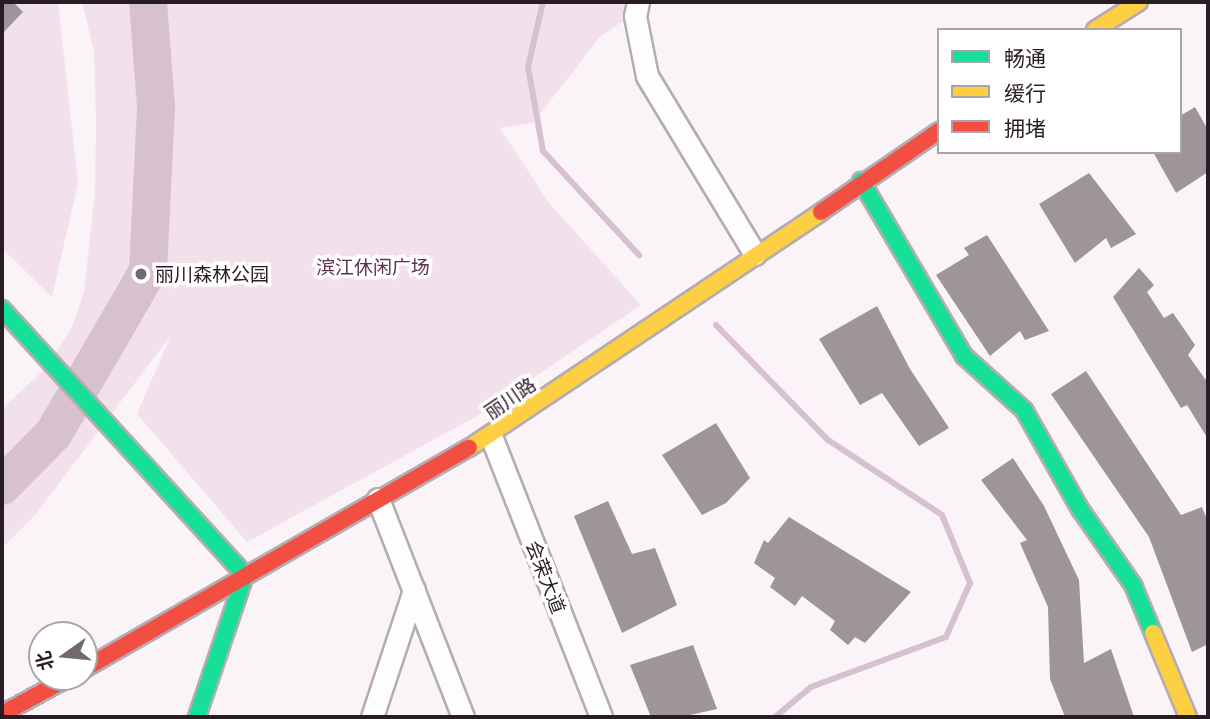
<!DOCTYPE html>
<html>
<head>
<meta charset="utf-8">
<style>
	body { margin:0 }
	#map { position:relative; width:1210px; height:719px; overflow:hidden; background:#faf3f7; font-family:"Exo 2","Noto Sans SC",sans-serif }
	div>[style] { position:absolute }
	.green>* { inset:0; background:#f2e1eb }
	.stream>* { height:6px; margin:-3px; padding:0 3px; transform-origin:3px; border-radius:3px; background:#d8c1ce }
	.river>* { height:38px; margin:-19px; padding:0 19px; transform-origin:19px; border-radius:19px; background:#d8c1ce }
	.building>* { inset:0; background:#9d959a }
	.roads { filter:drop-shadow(2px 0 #b4acb1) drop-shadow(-2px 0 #b4acb1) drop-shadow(0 2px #b4acb1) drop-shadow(0 -2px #b4acb1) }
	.street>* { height:21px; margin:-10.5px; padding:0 10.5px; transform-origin:10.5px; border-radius:10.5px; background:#fefdfe }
	.fast>* { height:16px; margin:-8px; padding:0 8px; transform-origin:8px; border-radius:8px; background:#16e098 }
	.slow>* { height:16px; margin:-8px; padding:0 8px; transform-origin:8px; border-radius:8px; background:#ffcf43 }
	.jam>* { height:16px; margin:-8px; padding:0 8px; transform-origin:8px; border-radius:8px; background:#f24e42 }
	.dots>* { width:19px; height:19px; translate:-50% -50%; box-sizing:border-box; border:4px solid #fff; border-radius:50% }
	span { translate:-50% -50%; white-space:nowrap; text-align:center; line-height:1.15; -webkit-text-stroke:7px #fff; paint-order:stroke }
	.park-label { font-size:19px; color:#5d334e }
	.poi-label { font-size:19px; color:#281d24 }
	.left { translate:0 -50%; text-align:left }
	.street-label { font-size:19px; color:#281d24 }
	.frame { position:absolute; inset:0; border:4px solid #281d24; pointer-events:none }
	.legend { position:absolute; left:937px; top:28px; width:245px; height:126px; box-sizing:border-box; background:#fff; border:2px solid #a9a5a7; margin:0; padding:9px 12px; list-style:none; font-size:21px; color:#281d24 }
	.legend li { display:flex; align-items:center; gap:14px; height:35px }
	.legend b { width:35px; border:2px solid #a9a5a7 }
	.north { position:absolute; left:28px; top:621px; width:70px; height:70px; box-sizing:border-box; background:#fff; border:2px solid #a9a5a7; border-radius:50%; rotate:255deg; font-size:19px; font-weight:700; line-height:28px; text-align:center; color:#281d24 }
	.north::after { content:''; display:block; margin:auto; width:24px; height:32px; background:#72686e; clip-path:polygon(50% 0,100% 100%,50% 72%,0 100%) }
</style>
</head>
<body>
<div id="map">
	<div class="green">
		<div style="clip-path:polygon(2px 2px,58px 2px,78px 183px,52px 297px,2px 248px)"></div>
		<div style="clip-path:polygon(82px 2px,650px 2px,599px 38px,533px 123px,500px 128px,549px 203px,641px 305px,477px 416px,247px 542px,137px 414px,171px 335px,36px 514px,2px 548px,2px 409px,47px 367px,72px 327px,84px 292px,95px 192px,96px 119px,94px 51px)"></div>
	</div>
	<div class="stream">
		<div style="left:543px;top:2px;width:67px;rotate:103deg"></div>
		<div style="left:528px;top:67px;width:85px;rotate:79.9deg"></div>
		<div style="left:543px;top:151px;width:142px;rotate:47.3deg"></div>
		<div style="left:716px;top:325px;width:161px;rotate:45.8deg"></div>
		<div style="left:828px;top:440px;width:136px;rotate:33.3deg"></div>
		<div style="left:942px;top:515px;width:74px;rotate:67.6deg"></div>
		<div style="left:970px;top:583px;width:59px;rotate:114deg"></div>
		<div style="left:946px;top:637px;width:144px;rotate:159.7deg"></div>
		<div style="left:811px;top:687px;width:47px;rotate:140.2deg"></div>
	</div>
	<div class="river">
		<div style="left:2px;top:486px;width:74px;rotate:-45.5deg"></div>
		<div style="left:54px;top:433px;width:187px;rotate:-59.9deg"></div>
		<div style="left:148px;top:271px;width:165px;rotate:-87.2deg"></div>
		<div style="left:156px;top:106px;width:104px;rotate:-94.4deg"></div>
	</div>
	<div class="building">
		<div style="clip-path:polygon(2px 2px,13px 2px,23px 12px,2px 34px)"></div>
		<div style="clip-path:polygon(1195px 107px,1208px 130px,1208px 172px,1176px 193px,1153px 152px,1180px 152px,1180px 116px)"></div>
		<div style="clip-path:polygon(1089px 173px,1136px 234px,1111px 248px,1106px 238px,1075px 263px,1039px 204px)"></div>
		<div style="clip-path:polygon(987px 235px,1049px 331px,1025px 340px,1020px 331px,990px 356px,936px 275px,969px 255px,964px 248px)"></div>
		<div style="clip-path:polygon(1139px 268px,1154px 285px,1147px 292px,1164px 318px,1173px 313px,1195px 345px,1188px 355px,1208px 383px,1208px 439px,1187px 405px,1181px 408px,1113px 297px)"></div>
		<div style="clip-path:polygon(877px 306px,910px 369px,949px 428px,919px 446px,882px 393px,860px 405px,819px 339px)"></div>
		<div style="clip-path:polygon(1086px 371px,1181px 515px,1202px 507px,1208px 522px,1208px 644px,1192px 652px,1149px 537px,1051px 394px)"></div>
		<div style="clip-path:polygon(716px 423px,750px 478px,726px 503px,702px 515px,662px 455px)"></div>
		<div style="clip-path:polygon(1013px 458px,1044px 506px,1079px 580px,1084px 663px,1111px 649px,1134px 717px,1065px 717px,1050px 679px,1048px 607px,1020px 543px,1027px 540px,981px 480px)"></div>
		<div style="clip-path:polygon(608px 501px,632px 554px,655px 548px,677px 605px,622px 633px,574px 516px)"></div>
		<div style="clip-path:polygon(789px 517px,911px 592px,865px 643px,855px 637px,848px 645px,830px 630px,835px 621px,802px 596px,795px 606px,770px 587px,775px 578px,754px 563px,764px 540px,768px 543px)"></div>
		<div style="clip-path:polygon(693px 645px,717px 709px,681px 717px,651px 717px,630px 665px)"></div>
	</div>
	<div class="roads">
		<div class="street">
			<div style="left:638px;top:2px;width:14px;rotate:102deg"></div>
			<div style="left:635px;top:16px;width:61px;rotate:78.7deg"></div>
			<div style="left:647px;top:76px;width:208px;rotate:58.8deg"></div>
			<div style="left:491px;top:436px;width:302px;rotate:68.6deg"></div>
			<div style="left:378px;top:499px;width:234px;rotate:68.7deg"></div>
			<div style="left:372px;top:717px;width:134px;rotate:-71.7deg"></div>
		</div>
		<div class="fast">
			<div style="left:861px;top:181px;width:203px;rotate:59.5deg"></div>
			<div style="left:964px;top:356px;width:81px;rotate:42deg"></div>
			<div style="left:1024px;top:410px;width:114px;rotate:60.5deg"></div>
			<div style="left:1080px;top:509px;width:93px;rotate:55.1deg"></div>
			<div style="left:1133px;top:585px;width:52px;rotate:67.4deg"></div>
			<div style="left:2px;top:309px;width:360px;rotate:47.6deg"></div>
			<div style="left:245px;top:575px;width:150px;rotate:108.7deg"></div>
		</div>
		<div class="slow">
			<div style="left:1095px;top:30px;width:52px;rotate:-32.5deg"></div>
			<div style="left:469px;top:448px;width:424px;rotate:-33.8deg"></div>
			<div style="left:1153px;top:633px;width:91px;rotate:67.4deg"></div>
		</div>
		<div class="jam">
			<div style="left:821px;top:212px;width:143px;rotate:-34.5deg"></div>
			<div style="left:84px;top:669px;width:444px;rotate:-29.9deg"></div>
			<div style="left:2px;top:714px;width:77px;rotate:-28.6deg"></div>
		</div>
	</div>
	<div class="dots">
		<div style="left:141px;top:274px;background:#72686e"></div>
	</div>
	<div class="park-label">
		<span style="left:373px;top:267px">滨江休闲广场</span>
	</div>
	<div class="poi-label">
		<span class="left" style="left:155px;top:274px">丽川森林公园</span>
	</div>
	<div class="street-label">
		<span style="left:510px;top:398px;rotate:-34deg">丽川路</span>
		<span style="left:546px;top:577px;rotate:69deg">会荣大道</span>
	</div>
	<div class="frame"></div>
	<ul class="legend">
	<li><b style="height:9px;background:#16e098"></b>畅通</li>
	<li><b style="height:9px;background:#ffcf43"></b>缓行</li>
	<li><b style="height:9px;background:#f24e42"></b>拥堵</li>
	</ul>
	<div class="north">北</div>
</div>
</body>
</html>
